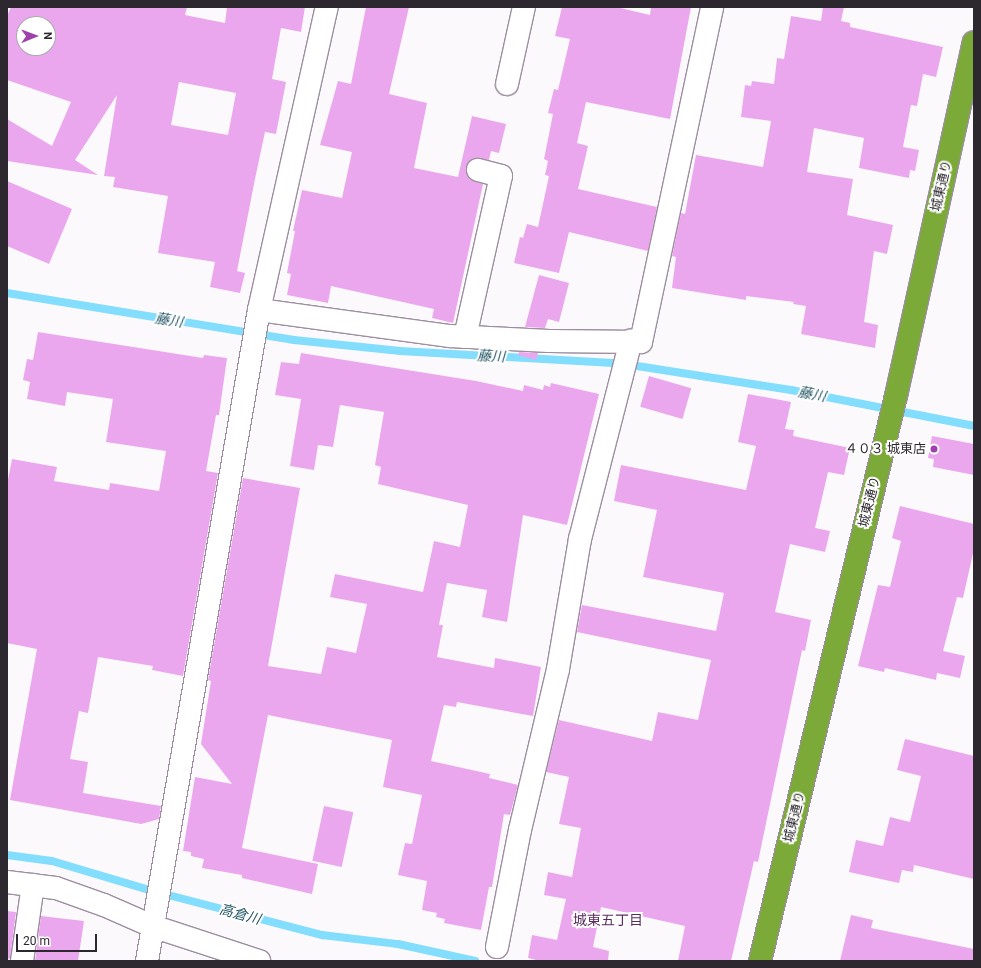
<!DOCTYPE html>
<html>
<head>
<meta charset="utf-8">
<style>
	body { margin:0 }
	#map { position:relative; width:981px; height:968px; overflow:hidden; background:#fcf9fd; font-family:Roboto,"Noto Sans JP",sans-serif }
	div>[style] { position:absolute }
	.stream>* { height:8px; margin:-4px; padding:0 4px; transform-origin:4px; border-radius:4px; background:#83ddfc }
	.building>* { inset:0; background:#eba7ee; transform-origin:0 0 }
	.roads { filter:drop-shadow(1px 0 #9c8e9f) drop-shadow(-1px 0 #9c8e9f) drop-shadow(0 1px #9c8e9f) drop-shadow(0 -1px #9c8e9f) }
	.street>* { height:22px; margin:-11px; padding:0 11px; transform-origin:11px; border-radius:11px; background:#fff }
	.highway>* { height:22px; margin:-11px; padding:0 11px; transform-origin:11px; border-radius:11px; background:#7caa38 }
	.dots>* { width:11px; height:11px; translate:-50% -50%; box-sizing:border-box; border:2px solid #fff; border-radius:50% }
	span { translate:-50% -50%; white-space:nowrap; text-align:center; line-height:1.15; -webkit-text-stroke:4px #fff; paint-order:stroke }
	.street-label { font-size:13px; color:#2d282f }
	.poi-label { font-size:13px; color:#2d282f }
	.right { translate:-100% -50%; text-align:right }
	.water-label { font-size:14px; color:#215464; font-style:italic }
	.neighbourhood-label { font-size:14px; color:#5a2c5f }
	.frame { position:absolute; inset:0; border:8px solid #2d282f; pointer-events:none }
	.north { position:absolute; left:16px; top:16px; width:40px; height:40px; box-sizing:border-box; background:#fff; border:1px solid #aba9ac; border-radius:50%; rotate:89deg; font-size:11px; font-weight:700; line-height:16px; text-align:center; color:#2d282f }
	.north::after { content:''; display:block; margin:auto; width:14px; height:18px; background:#9f41aa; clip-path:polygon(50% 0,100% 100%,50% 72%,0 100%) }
	.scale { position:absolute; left:16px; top:934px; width:81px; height:18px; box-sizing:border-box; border:2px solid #2d282f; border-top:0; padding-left:5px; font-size:12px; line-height:14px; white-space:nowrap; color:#2d282f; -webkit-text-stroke:3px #fff; paint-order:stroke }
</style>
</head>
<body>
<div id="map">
	<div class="stream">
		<div style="left:7px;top:293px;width:291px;rotate:9.3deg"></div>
		<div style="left:294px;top:340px;width:107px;rotate:5.9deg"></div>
		<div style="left:400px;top:351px;width:218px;rotate:3.2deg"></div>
		<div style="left:618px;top:363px;width:175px;rotate:8.9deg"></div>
		<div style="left:791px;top:390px;width:187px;rotate:11.1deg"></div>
		<div style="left:7px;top:855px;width:45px;rotate:7.6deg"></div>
		<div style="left:52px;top:861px;width:101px;rotate:16.6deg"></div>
		<div style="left:149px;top:890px;width:179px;rotate:14.6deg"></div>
		<div style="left:322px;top:935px;width:77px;rotate:6.8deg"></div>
		<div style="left:398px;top:944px;width:79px;rotate:12.4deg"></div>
	</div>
	<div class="building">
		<div style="clip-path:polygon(evenodd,11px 7px,187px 7px,185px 15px,225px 23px,227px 7px,305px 7px,301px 32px,281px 28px,272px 79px,286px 82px,276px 134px,265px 132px,255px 179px,237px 271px,245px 273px,240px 293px,210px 287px,215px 262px,158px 253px,168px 196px,113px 187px,115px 177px,104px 176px,117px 95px,75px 160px,98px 175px,7px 161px,7px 119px,52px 146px,71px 102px,7px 80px,7px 16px,11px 7px,24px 24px,48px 24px,48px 48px,24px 48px,24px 24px,11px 7px,179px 82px,236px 93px,228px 135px,171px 125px,179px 82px)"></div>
		<div style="clip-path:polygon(366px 7px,409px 7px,389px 94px,427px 103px,414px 168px,458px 177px,472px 116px,506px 124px,499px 153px,491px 151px,489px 160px,474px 158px,466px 166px,469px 179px,483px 184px,453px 323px,432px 318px,434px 309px,331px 286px,328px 303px,287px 295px,291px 274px,287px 273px,295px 231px,293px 231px,302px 190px,342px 198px,352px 152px,320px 145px,338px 81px,351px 84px)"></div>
		<div style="clip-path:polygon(562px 7px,616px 7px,650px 15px,651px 7px,691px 7px,670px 119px,586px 102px,577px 143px,588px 146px,578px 189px,657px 207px,648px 251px,569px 232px,559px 273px,514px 263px,520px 237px,523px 238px,527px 224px,538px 227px,549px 176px,545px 175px,548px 161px,544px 159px,553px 114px,548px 113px,554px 89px,558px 90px,570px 39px,555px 36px)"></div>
		<div style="clip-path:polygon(823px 7px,844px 7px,841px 21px,850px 23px,850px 27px,943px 47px,936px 77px,923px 74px,917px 106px,911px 105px,903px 147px,919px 150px,915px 171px,910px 170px,909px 178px,859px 168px,864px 138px,814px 128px,807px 172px,853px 179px,847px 215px,893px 225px,887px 254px,874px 251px,864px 322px,878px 325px,875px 348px,801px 334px,806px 306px,793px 304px,794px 302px,746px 296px,746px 300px,672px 288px,676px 257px,672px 256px,681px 213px,685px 214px,696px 155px,763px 167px,771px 121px,741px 117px,745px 85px,751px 86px,752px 81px,774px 84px,777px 58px,784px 59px,791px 16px,821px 21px)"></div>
		<div style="clip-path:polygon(7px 181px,72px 209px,49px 264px,7px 246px)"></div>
		<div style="clip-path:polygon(539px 275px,569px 283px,559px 322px,548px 319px,545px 328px,525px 327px)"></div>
		<div style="clip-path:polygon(38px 332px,203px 358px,204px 355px,227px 358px,219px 415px,216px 415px,206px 471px,218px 473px,183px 676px,152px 670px,153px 666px,98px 657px,88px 713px,79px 711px,70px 759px,88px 762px,83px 793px,161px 806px,159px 819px,141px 824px,10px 800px,37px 649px,7px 643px,7px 485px,12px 459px,57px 467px,54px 481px,109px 490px,110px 483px,159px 491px,166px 451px,106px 442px,113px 399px,67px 392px,65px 406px,27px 399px,30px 382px,23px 380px,27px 359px,33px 360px)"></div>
		<div style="clip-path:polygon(519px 352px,538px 353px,536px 360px,518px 355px)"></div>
		<div style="clip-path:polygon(301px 353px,476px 381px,523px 391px,524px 385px,543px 390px,544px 385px,550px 387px,551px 383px,599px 394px,567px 525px,523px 515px,507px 622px,482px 617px,487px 590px,447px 583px,439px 625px,443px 625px,437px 657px,494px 668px,495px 658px,541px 667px,533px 716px,457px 702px,456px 707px,444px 705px,431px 761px,490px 774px,489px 778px,518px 785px,510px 815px,504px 814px,492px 887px,489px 887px,481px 930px,444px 923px,445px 919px,436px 917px,437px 913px,422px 910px,427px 881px,398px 875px,405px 843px,412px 844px,422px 795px,383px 787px,392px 740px,268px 715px,242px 848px,318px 864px,312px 894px,242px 878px,242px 875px,202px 868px,204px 859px,191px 856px,191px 852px,183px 851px,195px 777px,232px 784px,201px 744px,211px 681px,208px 680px,243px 478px,300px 488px,268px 666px,321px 674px,327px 647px,356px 653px,367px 604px,330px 597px,335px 574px,423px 592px,434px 541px,460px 547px,468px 505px,378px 484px,381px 467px,375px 465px,384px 412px,340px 405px,333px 447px,318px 445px,314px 470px,290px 466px,301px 399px,275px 395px,281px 362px,299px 364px)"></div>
		<div style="left:649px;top:376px;width:44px;height:32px;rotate:16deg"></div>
		<div style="clip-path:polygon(748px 394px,791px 402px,785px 429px,794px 430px,793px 436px,850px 448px,844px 475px,828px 472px,815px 528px,830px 531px,825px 552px,790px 544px,775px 612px,811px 620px,805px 651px,802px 650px,758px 862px,754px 861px,731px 961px,678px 961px,685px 926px,601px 907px,593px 947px,609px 951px,608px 961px,540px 961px,528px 958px,532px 935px,557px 940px,566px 899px,544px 895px,548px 872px,572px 877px,581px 828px,559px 824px,569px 777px,546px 772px,559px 720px,652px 741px,658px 712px,698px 720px,711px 660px,577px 632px,582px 605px,716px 631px,724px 593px,643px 577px,657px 510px,614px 501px,621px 465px,746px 490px,756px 446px,738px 442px)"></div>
		<div style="clip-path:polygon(932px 436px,974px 444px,974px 475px,933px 467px,934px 459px,928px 458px)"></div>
		<div style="clip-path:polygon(900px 506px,974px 524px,974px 549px,963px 598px,957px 597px,943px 651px,965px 656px,960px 678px,937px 673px,936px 680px,885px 668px,884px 672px,858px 666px,878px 585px,890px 587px,901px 541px,892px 538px)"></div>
		<div style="clip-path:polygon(905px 739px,974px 756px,974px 879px,914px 865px,913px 872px,902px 870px,899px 883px,849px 872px,856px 840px,883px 846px,890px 817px,910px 822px,921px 776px,897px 770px)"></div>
		<div style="left:324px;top:806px;width:30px;height:56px;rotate:12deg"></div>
		<div style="clip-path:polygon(7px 911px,16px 912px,10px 959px,7px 958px)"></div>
		<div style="clip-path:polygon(851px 915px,873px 920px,871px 928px,974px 949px,974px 961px,840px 961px)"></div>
		<div style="clip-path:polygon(41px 916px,84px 921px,78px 961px,35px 961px)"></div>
	</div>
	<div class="roads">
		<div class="street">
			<div style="left:507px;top:84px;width:79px;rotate:-77.6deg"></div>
			<div style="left:259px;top:310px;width:193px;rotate:7.8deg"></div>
			<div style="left:450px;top:336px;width:99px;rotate:2.9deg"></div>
			<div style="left:549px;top:341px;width:92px;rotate:0.6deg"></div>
			<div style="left:641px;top:342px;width:342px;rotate:-78deg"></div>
			<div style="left:465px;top:337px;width:165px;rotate:-77.4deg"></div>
			<div style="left:501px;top:176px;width:24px;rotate:-165deg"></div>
			<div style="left:7px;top:882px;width:49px;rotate:7deg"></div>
			<div style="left:56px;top:888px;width:51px;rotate:19.5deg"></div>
			<div style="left:104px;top:905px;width:52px;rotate:23.6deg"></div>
			<div style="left:152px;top:926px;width:113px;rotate:18.1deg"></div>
			<div style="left:497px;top:947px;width:119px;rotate:-78.9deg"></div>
			<div style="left:520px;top:830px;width:165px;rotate:-76.7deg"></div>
			<div style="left:558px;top:669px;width:132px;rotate:-80.4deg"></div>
			<div style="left:580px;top:539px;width:205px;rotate:-75.6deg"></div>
			<div style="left:22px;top:961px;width:77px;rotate:-81.8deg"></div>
			<div style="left:147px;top:961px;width:661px;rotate:-80.24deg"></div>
			<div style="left:259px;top:310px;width:311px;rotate:-77.4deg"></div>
		</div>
		<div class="highway">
			<div style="left:760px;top:961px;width:581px;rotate:-76.47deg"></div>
			<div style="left:896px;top:396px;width:362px;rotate:-77.6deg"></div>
		</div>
	</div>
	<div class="dots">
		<div style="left:934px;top:449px;background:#9f41aa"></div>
	</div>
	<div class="street-label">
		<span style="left:942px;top:186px;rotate:-77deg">城東通り</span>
		<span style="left:870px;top:502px;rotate:-76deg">城東通り</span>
		<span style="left:795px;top:817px;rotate:-76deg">城東通り</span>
	</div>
	<div class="poi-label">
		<span class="right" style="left:926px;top:449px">４０３ 城東店</span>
	</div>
	<div class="water-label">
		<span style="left:169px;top:320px;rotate:9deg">藤川</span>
		<span style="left:491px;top:356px;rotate:3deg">藤川</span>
		<span style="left:812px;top:394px;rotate:11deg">藤川</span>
		<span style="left:240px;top:914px;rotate:15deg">高倉川</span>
	</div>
	<div class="neighbourhood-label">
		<span style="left:608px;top:920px">城東五丁目</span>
	</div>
	<div class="frame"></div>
	<div class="north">N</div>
	<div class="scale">20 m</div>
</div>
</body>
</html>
